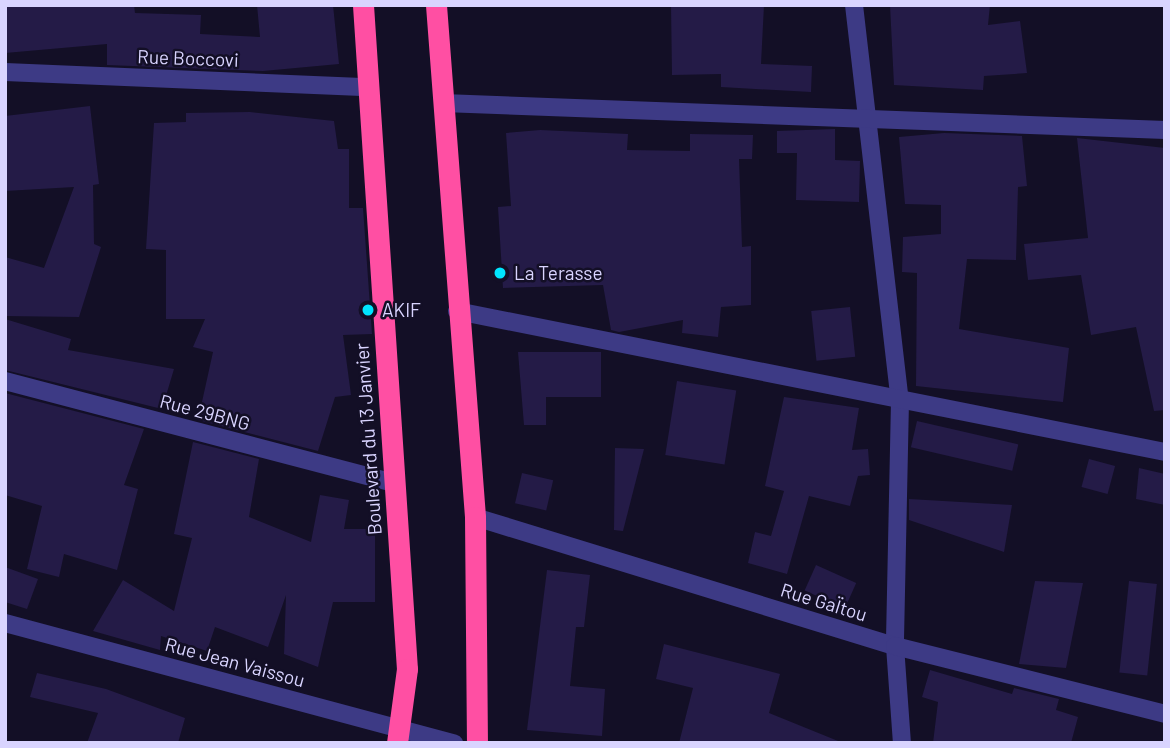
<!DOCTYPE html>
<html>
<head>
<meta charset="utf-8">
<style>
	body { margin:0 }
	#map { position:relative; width:1170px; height:748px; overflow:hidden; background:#130f26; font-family:Barlow,sans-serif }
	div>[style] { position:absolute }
	.building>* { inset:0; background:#241b47; transform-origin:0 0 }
	.street>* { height:18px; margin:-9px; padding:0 9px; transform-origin:9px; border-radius:9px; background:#3d3a85 }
	.highway>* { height:21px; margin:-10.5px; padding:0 10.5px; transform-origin:10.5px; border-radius:10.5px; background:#ff4fa3 }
	.dots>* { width:19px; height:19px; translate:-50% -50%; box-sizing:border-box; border:4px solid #130f26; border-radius:50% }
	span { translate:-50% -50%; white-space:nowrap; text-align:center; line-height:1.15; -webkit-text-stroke:5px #130f26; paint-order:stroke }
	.street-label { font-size:19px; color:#d9d4ff }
	.poi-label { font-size:19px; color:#d9d4ff }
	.left { translate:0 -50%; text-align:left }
	.frame { position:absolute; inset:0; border:7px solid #d9d4ff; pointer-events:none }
</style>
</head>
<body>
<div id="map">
	<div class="building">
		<div style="clip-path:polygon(5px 5px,134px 5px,135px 13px,201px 15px,200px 34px,260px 37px,257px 5px,333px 5px,339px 64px,263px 71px,107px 65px,107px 44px,5px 53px)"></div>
		<div style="clip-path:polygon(671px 5px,764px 5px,761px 64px,812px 66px,811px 92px,721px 87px,721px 74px,672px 75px)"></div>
		<div style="clip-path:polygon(890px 5px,990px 5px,988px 25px,1020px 21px,1027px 73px,984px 76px,983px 90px,894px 85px)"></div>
		<div style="clip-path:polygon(90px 106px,99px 184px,93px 185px,94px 244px,101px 247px,79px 317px,5px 316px,5px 257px,44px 268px,74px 187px,5px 191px,5px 116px)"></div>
		<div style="clip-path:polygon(250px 112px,334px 121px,338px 149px,349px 149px,349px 208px,363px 208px,372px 334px,343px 335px,351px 395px,335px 397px,318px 451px,198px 420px,213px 352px,193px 347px,205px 319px,166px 319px,166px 250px,146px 249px,154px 123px,186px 122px,186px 113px)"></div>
		<div style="clip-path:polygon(835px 129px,835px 160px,860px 161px,859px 202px,796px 200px,797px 153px,777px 153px,777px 131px)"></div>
		<div style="clip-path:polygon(540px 130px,628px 134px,627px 150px,690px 151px,690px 134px,753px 135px,752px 159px,739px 159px,742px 247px,751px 246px,751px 305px,721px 307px,718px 337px,682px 333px,683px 320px,619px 332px,611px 330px,603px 285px,503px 288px,498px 207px,511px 206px,506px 133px)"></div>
		<div style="clip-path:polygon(944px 133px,1022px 136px,1027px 186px,1018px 187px,1016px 260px,967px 259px,959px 329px,1069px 348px,1063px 402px,916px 386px,917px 273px,902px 272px,903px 237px,941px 234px,941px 205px,905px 204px,899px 137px)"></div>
		<div style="clip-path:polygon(1077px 138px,1165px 148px,1165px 410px,1154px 411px,1136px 327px,1091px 335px,1081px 275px,1028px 280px,1024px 244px,1088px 238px)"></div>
		<div style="left:850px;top:307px;width:50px;height:39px;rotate:84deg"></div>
		<div style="clip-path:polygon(5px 319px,71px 339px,68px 350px,174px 369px,162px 409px,5px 370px)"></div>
		<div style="clip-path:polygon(518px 352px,601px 352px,601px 397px,546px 397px,546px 425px,524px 425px)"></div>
		<div style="left:677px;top:381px;width:60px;height:75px;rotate:9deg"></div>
		<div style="clip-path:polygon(5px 393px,144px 429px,124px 485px,138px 489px,117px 570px,64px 554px,59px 577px,27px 569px,42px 506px,5px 495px)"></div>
		<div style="clip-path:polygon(784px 397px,859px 408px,852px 450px,868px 449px,870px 475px,858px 476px,850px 506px,809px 496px,787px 574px,748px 563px,755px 532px,771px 536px,784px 491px,765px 486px)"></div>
		<div style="left:917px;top:421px;width:104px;height:27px;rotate:13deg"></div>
		<div style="clip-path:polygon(193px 442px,259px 459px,249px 517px,311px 542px,320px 495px,349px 500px,344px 529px,375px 529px,375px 602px,333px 602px,318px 667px,284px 654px,286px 595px,268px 647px,215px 627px,207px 651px,161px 636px,160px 650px,93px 631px,123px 580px,174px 611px,192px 538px,174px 534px)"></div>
		<div style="clip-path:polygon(615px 448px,644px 449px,623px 531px,614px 530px)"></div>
		<div style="left:1089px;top:459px;width:27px;height:29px;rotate:15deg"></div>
		<div style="clip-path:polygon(1139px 468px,1165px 474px,1165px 505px,1136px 499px)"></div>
		<div style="left:522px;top:473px;width:32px;height:31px;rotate:13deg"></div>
		<div style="clip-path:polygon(909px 499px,1012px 505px,1004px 552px,909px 520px)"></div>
		<div style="left:816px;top:565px;width:44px;height:28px;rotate:24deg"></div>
		<div style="clip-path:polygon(5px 567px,38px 579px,27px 609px,5px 602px)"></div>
		<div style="clip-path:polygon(547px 570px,590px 575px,584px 627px,576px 627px,570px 686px,605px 689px,602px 736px,527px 730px)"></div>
		<div style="clip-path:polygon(1035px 581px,1083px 583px,1066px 668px,1019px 664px)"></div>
		<div style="left:1129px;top:581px;width:28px;height:92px;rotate:6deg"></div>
		<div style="clip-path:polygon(664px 644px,780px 674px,769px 713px,843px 743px,679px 743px,693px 688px,656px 679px)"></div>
		<div style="clip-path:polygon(930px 670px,1012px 694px,1014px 688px,1059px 699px,1056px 710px,1078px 717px,1071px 743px,933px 743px,938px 702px,922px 697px)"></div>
		<div style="clip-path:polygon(37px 673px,106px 689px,185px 718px,178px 743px,87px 743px,98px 713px,30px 697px)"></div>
	</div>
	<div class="street">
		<div style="left:854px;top:5px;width:399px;rotate:83.4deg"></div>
		<div style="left:900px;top:401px;width:245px;rotate:91.2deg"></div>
		<div style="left:895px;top:646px;width:97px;rotate:85.9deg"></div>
		<div style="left:5px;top:72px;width:363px;rotate:2.4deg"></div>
		<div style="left:443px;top:103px;width:723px;rotate:2.14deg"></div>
		<div style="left:457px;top:311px;width:722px;rotate:11.26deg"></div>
		<div style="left:5px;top:381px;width:402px;rotate:14.7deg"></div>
		<div style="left:475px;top:517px;width:439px;rotate:17.1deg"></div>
		<div style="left:895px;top:646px;width:278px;rotate:14.1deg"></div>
		<div style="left:5px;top:623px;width:465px;rotate:15deg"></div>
	</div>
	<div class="highway">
		<div style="left:363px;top:5px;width:665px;rotate:86.21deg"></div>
		<div style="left:407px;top:669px;width:75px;rotate:97.7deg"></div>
		<div style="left:436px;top:5px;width:513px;rotate:85.64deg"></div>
		<div style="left:475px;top:517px;width:226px;rotate:89.5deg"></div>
	</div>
	<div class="dots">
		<div style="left:500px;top:273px;background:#00e5ff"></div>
		<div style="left:368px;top:310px;background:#00e5ff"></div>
	</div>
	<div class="street-label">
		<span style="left:188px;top:58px;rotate:2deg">Rue Boccovi</span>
		<span style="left:205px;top:412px;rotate:15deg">Rue 29BNG</span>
		<span style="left:368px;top:439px;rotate:-94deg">Boulevard du 13 Janvier</span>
		<span style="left:824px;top:602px;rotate:17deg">Rue GaÏtou</span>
		<span style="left:235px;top:662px;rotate:15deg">Rue Jean Vaissou</span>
	</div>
	<div class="poi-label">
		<span class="left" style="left:514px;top:273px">La Terasse</span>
		<span class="left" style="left:382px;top:310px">AKIF</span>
	</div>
	<div class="frame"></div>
</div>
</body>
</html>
